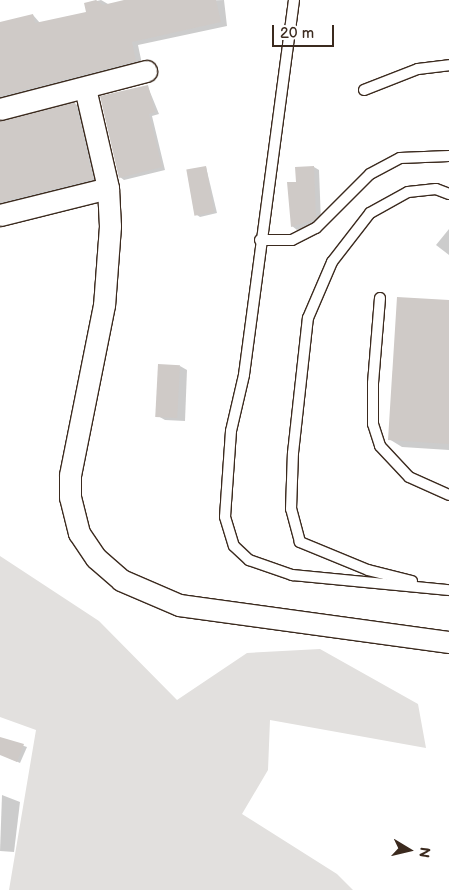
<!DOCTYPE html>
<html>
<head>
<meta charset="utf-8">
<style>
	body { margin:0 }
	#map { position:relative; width:449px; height:890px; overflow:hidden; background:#fff; font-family:"Balsamiq Sans",sans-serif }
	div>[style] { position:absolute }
	.green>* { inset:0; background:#e2e0de }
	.shadow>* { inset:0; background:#0003 }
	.building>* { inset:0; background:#cfcac7; transform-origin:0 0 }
	.roads { filter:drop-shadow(1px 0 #3b2a1e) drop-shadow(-1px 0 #3b2a1e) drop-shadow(0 1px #3b2a1e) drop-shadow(0 -1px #3b2a1e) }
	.lane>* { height:10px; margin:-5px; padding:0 5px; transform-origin:5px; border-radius:5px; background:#fff }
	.street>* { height:21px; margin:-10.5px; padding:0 10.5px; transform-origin:10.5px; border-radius:10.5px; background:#fff }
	span { translate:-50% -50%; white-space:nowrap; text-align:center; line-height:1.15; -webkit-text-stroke:4px #fff; paint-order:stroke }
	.north { position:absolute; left:384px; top:825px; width:50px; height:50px; -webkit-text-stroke:4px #fff; paint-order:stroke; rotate:99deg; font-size:14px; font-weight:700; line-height:20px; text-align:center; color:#3b2a1e }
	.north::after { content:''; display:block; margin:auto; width:18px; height:22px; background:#3b2a1e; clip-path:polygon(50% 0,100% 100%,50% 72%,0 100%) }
	.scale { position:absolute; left:272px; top:25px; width:62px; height:22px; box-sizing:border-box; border:2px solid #3b2a1e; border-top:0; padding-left:6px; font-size:15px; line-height:18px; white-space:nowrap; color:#3b2a1e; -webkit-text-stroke:4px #fff; paint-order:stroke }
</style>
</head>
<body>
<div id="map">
	<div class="green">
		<div style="clip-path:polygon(0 556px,99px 621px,177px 700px,247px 653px,320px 649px,418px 704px,426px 748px,270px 720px,268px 770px,242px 814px,337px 874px,353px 890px,9px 890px,36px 730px,0 717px)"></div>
	</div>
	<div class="shadow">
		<div style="clip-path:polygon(101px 0,108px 4px,224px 0,227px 26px,138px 45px,142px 64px,0 103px,0 32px,33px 15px,40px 23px,87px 13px,85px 4px)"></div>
		<div style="clip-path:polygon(148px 87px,159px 114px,152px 116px,165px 170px,124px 180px,120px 177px)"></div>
		<div style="clip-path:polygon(75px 104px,82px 107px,99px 182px,0 209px,0 122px)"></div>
		<div style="clip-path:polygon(206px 167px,217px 213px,200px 217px,197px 215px)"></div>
		<div style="clip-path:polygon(314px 167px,319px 170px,321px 222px,297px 230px,292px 226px,297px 183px)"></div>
		<div style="clip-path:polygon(449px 229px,449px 255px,436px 245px)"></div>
		<div style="clip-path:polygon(449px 302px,449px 450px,402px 447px,389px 439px)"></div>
		<div style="clip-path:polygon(180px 366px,187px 370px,185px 421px,165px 420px,158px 416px)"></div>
		<div style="clip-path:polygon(3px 739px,27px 747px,20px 763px,0 754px)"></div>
		<div style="clip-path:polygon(2px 795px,20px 802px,14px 852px,0 851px)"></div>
	</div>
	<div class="building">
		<div style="clip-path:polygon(96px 0,103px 5px,124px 0,216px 0,221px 22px,132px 42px,136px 61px,0 96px,0 22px,33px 14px,35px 23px,86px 12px,84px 3px)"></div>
		<div style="clip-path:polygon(148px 85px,155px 112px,149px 114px,162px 167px,119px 178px,100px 96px)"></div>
		<div style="clip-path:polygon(75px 102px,93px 179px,0 202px,0 121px)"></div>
		<div style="left:206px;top:166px;width:47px;height:20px;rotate:80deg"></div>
		<div style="clip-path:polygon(314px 166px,316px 219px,291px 227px,287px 182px,296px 182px,295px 167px)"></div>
		<div style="clip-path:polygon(397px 297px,449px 300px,449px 444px,388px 440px)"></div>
		<div style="left:158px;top:364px;width:22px;height:53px;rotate:3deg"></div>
		<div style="clip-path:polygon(0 737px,24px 744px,17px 762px,0 755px)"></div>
	</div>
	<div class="roads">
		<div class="lane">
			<div style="left:294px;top:0;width:378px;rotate:97.6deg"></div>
			<div style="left:244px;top:375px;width:57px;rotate:103.1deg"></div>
			<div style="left:231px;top:431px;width:86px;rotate:94deg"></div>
			<div style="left:225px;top:517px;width:30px;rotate:73deg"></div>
			<div style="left:234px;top:546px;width:21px;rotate:43deg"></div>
			<div style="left:249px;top:560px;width:46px;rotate:19.2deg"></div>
			<div style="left:292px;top:575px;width:158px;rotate:5.5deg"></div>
			<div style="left:364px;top:90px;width:58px;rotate:-21.3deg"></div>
			<div style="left:418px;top:69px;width:31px;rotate:-7deg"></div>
			<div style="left:260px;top:240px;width:32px"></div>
			<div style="left:292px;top:240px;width:27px;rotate:-27deg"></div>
			<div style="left:316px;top:228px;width:76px;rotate:-45deg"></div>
			<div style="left:370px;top:174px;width:34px;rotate:-28deg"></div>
			<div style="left:400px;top:158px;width:49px;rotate:-2.3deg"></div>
			<div style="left:380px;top:298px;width:85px;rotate:94.7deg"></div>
			<div style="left:373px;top:383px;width:41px;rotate:90deg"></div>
			<div style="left:373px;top:424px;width:23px;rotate:72deg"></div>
			<div style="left:380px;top:446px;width:42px;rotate:46.9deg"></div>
			<div style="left:409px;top:477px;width:44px;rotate:24.2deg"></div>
			<div style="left:412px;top:581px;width:45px;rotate:-166deg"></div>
			<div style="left:368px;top:570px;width:74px;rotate:-157.6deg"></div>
			<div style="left:300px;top:542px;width:34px;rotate:-105deg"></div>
			<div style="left:291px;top:509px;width:56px;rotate:-88deg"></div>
			<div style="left:293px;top:453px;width:136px;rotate:-83.7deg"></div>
			<div style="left:308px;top:318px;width:61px;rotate:-66.8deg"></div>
			<div style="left:332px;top:262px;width:62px;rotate:-52.2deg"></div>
			<div style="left:370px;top:213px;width:43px;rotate:-28.9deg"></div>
			<div style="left:408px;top:192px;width:28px;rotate:-6deg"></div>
			<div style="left:436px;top:189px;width:14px;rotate:21deg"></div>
		</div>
		<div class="street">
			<div style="left:85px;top:88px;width:103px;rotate:77deg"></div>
			<div style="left:108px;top:188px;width:38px;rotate:87deg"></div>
			<div style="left:110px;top:226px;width:79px;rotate:94.3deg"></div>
			<div style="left:104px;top:305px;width:173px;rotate:101.3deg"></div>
			<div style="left:70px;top:475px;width:22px;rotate:90deg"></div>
			<div style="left:70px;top:497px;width:37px;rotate:76deg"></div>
			<div style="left:79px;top:533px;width:30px;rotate:56deg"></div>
			<div style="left:96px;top:558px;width:33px;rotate:41deg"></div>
			<div style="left:121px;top:580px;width:63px;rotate:23.3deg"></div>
			<div style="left:179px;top:605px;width:273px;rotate:7.8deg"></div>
			<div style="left:0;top:109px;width:151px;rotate:-14.6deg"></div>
			<div style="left:0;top:215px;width:111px;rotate:-14deg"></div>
		</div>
	</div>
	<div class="north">N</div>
	<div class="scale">20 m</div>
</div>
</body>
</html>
